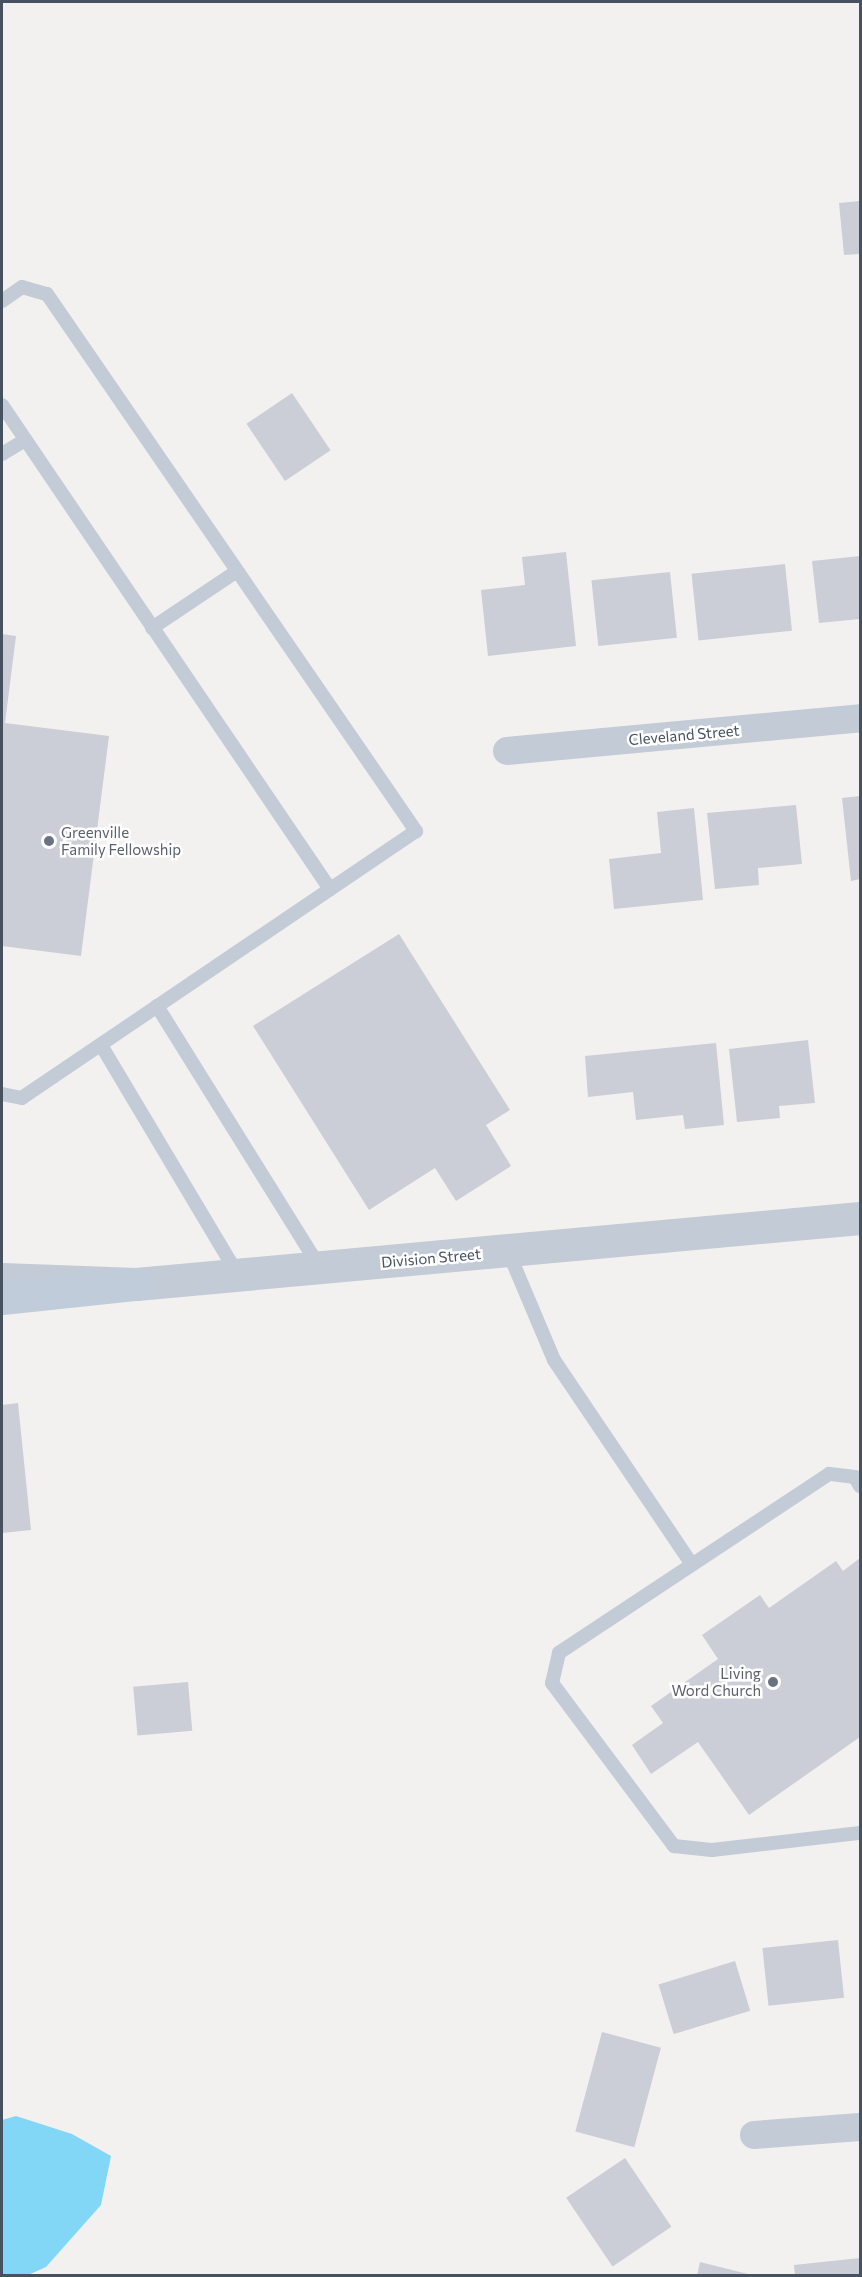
<!DOCTYPE html>
<html>
<head>
<meta charset="utf-8">
<style>
	body { margin:0 }
	#map { position:relative; width:862px; height:2277px; overflow:hidden; background:#f3f0f0; font-family:Commissioner,sans-serif }
	div>[style] { position:absolute }
	.water>* { inset:0; background:#83d7f6 }
	.building>* { inset:0; background:#cbced6; transform-origin:0 0 }
	.service>* { height:14px; margin:-7px; padding:0 7px; transform-origin:7px; border-radius:7px; background:#c2cbd6 }
	.minor>* { height:28px; margin:-14px; padding:0 14px; transform-origin:14px; border-radius:14px; background:#c2cbd6 }
	.tertiary>* { height:33px; margin:-16.5px; padding:0 16.5px; transform-origin:16.5px; border-radius:16.5px; background:#c2cbd6 }
	.secondary>* { height:33px; margin:-16.5px; padding:0 16.5px; transform-origin:16.5px; border-radius:16.5px; background:#c1ccdb }
	.dots>* { width:16px; height:16px; translate:-50% -50%; box-sizing:border-box; border:3px solid #fff; border-radius:50% }
	span { translate:-50% -50%; white-space:nowrap; text-align:center; line-height:1.15; -webkit-text-stroke:5px #fff; paint-order:stroke }
	.street-label { font-size:15px; color:#465260 }
	.worship-label { font-size:15px; color:#5b616d }
	.left { translate:0 -50%; text-align:left }
	.right { translate:-100% -50%; text-align:right }
	.frame { position:absolute; inset:0; border:3px solid #465260; pointer-events:none }
</style>
</head>
<body>
<div id="map">
	<div class="water">
		<div style="clip-path:polygon(16px 2116px,72px 2134px,111px 2156px,101px 2205px,46px 2267px,28px 2275px,2px 2275px,2px 2120px)"></div>
	</div>
	<div class="building">
		<div style="clip-path:polygon(860px 201px,860px 254px,844px 255px,839px 203px)"></div>
		<div style="left:292px;top:393px;width:69px;height:55px;rotate:56deg"></div>
		<div style="clip-path:polygon(566px 552px,576px 646px,488px 656px,481px 590px,525px 585px,522px 557px)"></div>
		<div style="clip-path:polygon(860px 556px,860px 619px,819px 623px,812px 561px)"></div>
		<div style="left:785px;top:564px;width:67px;height:94px;rotate:84deg"></div>
		<div style="left:670px;top:572px;width:66px;height:79px;rotate:84deg"></div>
		<div style="clip-path:polygon(2px 634px,16px 636px,5px 723px,109px 736px,81px 956px,2px 946px)"></div>
		<div style="clip-path:polygon(860px 796px,860px 879px,851px 881px,842px 798px)"></div>
		<div style="clip-path:polygon(796px 805px,802px 864px,758px 868px,759px 885px,715px 889px,707px 813px)"></div>
		<div style="clip-path:polygon(694px 808px,703px 900px,614px 909px,609px 859px,661px 853px,657px 812px)"></div>
		<div style="clip-path:polygon(399px 934px,510px 1110px,486px 1125px,511px 1166px,456px 1201px,435px 1168px,369px 1210px,253px 1026px)"></div>
		<div style="clip-path:polygon(808px 1040px,815px 1103px,779px 1106px,780px 1118px,737px 1122px,729px 1049px)"></div>
		<div style="clip-path:polygon(716px 1043px,724px 1125px,685px 1129px,683px 1115px,636px 1120px,633px 1092px,588px 1097px,585px 1056px)"></div>
		<div style="clip-path:polygon(18px 1403px,31px 1530px,2px 1533px,2px 1405px)"></div>
		<div style="clip-path:polygon(860px 1558px,860px 1737px,749px 1815px,698px 1742px,651px 1774px,632px 1745px,663px 1723px,651px 1706px,718px 1659px,702px 1635px,760px 1595px,769px 1608px,836px 1561px,843px 1571px)"></div>
		<div style="left:188px;top:1682px;width:49px;height:55px;rotate:85deg"></div>
		<div style="left:838px;top:1940px;width:58px;height:76px;rotate:84deg"></div>
		<div style="left:735px;top:1961px;width:52px;height:80px;rotate:73deg"></div>
		<div style="left:602px;top:2032px;width:61px;height:103px;rotate:15deg"></div>
		<div style="left:625px;top:2158px;width:83px;height:71px;rotate:56deg"></div>
		<div style="clip-path:polygon(860px 2258px,860px 2276px,795px 2276px,794px 2265px)"></div>
		<div style="clip-path:polygon(700px 2262px,752px 2275px,751px 2276px,697px 2276px)"></div>
	</div>
	<div class="service">
		<div style="left:2px;top:301px;width:24px;rotate:-35deg"></div>
		<div style="left:22px;top:287px;width:26px;rotate:16deg"></div>
		<div style="left:47px;top:294px;width:652px;rotate:55.51deg"></div>
		<div style="left:416px;top:831px;width:476px;rotate:145.9deg"></div>
		<div style="left:22px;top:1098px;width:20px;rotate:-169deg"></div>
		<div style="left:2px;top:405px;width:585px;rotate:55.88deg"></div>
		<div style="left:2px;top:454px;width:27px;rotate:-31deg"></div>
		<div style="left:152px;top:628px;width:102px;rotate:-33.8deg"></div>
		<div style="left:157px;top:1006px;width:306px;rotate:58.1deg"></div>
		<div style="left:101px;top:1045px;width:265px;rotate:59.2deg"></div>
		<div style="left:508px;top:1251px;width:118px;rotate:67.1deg"></div>
		<div style="left:554px;top:1360px;width:245px;rotate:56deg"></div>
		<div style="left:860px;top:1486px;width:10px;rotate:-119deg"></div>
		<div style="left:855px;top:1477px;width:26px;rotate:-173deg"></div>
		<div style="left:829px;top:1474px;width:324px;rotate:146.5deg"></div>
		<div style="left:559px;top:1653px;width:31px;rotate:103deg"></div>
		<div style="left:552px;top:1683px;width:204px;rotate:53.2deg"></div>
		<div style="left:674px;top:1846px;width:38px;rotate:6deg"></div>
		<div style="left:712px;top:1850px;width:149px;rotate:-6.6deg"></div>
	</div>
	<div class="minor">
		<div style="left:507px;top:751px;width:355px;rotate:-5.3deg"></div>
		<div style="left:754px;top:2135px;width:106px;rotate:-4.3deg"></div>
	</div>
	<div class="tertiary">
		<div style="left:2px;top:1279px;width:134px;rotate:2.1deg"></div>
		<div style="left:136px;top:1284px;width:727px;rotate:-5.21deg"></div>
	</div>
	<div class="secondary">
		<div style="left:2px;top:1298px;width:135px;rotate:-6deg"></div>
	</div>
	<div class="dots">
		<div style="left:49px;top:841px;background:#6b7280"></div>
		<div style="left:773px;top:1682px;background:#6b7280"></div>
	</div>
	<div class="street-label">
		<span style="left:684px;top:735px;rotate:-5deg">Cleveland Street</span>
		<span style="left:431px;top:1258px;rotate:-5deg">Division Street</span>
	</div>
	<div class="worship-label">
		<span class="left" style="left:61px;top:841px">Greenville<br>Family Fellowship</span>
		<span class="right" style="left:761px;top:1682px">Living<br>Word Church</span>
	</div>
	<div class="frame"></div>
</div>
</body>
</html>
